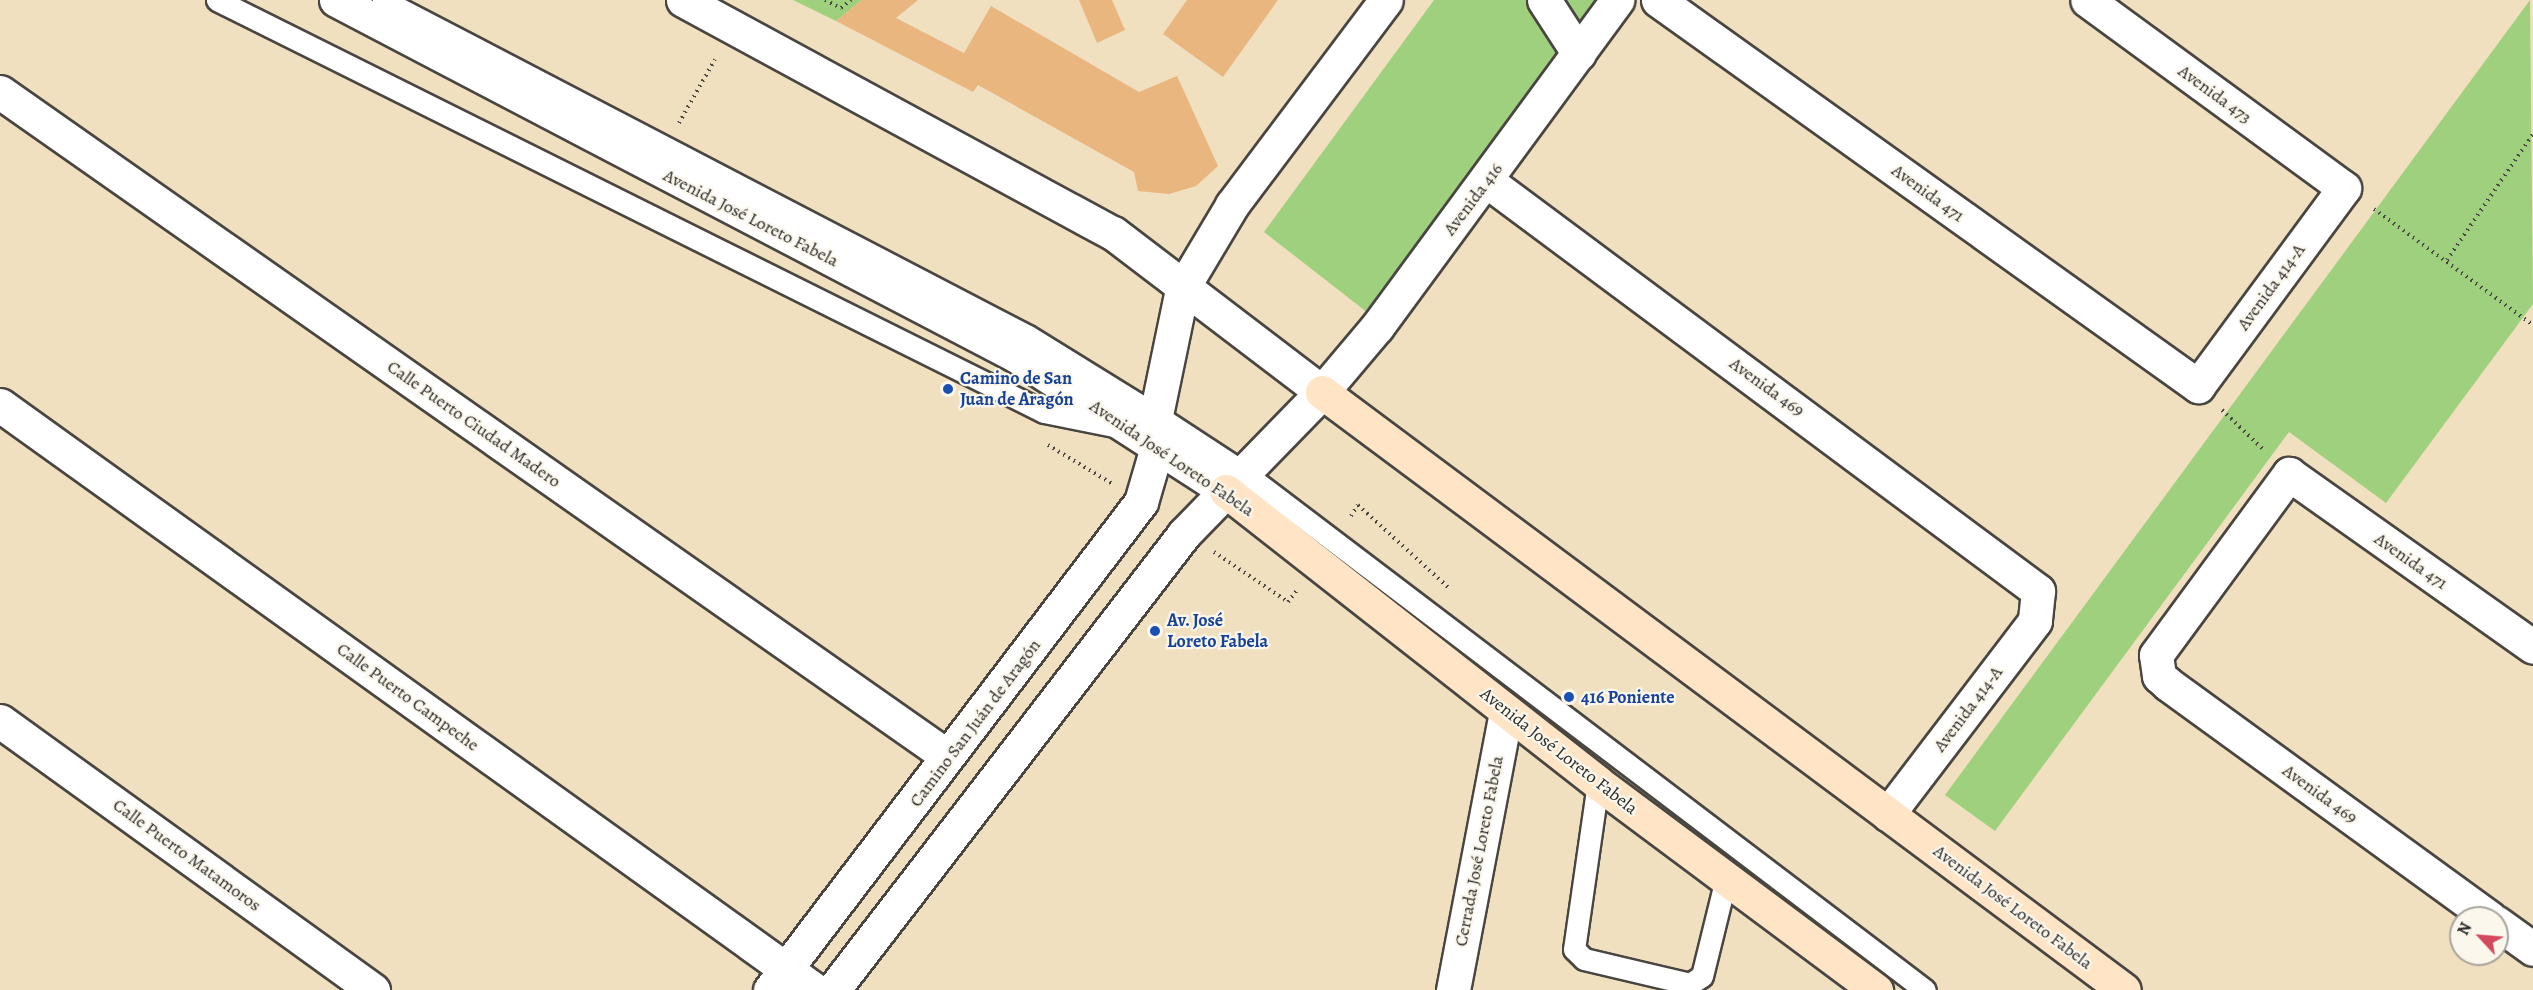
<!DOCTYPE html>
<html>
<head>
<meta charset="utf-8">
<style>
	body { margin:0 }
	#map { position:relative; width:2533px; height:990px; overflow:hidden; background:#f1e0c0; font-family:Alegreya,serif }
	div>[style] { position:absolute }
	.green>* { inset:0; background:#9fd07e }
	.building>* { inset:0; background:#e9b680 }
	.path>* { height:4px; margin-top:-2px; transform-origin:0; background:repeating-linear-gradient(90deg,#494641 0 1.5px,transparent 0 6px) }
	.roads { filter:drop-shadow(2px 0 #494641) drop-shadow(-2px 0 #494641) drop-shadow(0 2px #494641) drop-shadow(0 -2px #494641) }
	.service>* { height:21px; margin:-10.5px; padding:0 10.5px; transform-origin:10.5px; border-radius:10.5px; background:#fff }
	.minor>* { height:33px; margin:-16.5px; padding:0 16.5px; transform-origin:16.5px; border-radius:16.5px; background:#fff }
	.tertiary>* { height:33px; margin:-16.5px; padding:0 16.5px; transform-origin:16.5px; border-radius:16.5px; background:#fff }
	.secondary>* { height:33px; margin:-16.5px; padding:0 16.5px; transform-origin:16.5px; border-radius:16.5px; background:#ffe4c6 }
	.dots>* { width:16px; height:16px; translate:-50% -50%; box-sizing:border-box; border:3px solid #fbf7ec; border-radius:50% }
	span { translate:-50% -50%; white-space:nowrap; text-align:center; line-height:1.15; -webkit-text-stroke:4.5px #fbf7ec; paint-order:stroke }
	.street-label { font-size:18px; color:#2b2b2b }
	.transit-label { font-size:18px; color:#164399; font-weight:700 }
	.left { translate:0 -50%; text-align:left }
	.north { position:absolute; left:2449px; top:906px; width:60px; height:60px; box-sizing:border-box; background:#fbf7ec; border:2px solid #a8a59f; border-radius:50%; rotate:296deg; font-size:16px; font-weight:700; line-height:24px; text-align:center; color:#2b2b2b }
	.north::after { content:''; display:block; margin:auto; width:21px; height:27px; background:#d1495b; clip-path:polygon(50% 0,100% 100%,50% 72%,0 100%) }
</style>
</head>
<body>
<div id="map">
	<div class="green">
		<div style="clip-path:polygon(793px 0,862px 0,836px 21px)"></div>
		<div style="clip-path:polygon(1434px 0,1599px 0,1368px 313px,1264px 232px)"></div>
		<div style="clip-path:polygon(2530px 0,2533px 304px,2386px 503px,2289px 432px,1995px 831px,1945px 795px)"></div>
	</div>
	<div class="building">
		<div style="clip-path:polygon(862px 0,918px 0,896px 18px,964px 53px,991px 6px,1139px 92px,1177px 76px,1218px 166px,1196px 186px,1169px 194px,1138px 191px,1134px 172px,978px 85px,973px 92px,836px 21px)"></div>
		<div style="clip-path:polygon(1079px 0,1112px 0,1125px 30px,1097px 43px)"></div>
		<div style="clip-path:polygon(1187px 0,1278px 0,1223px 77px,1163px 34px)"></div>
	</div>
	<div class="path">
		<div style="left:825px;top:0;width:18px;rotate:27deg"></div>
		<div style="left:841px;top:8px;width:13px;rotate:-39deg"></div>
		<div style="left:679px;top:123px;width:73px;rotate:-60.6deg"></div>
		<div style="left:2374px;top:209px;width:197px;rotate:36.1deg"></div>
		<div style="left:2447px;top:260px;width:153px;rotate:-55.7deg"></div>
		<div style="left:2222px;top:410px;width:59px;rotate:43.6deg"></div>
		<div style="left:1048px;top:445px;width:74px;rotate:31.1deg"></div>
		<div style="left:1351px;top:516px;width:13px;rotate:-58deg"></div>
		<div style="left:1358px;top:505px;width:123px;rotate:42.4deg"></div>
		<div style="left:1214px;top:552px;width:89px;rotate:34deg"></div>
		<div style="left:1288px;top:602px;width:15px;rotate:-53deg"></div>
	</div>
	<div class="roads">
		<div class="service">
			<div style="left:217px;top:0;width:924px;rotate:26.48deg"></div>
			<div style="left:1044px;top:412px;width:71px;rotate:11.3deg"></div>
			<div style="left:383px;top:0;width:727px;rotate:27.52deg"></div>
			<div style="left:1028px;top:336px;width:150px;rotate:31.7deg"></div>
			<div style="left:1156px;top:415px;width:104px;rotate:33.2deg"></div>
			<div style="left:1243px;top:472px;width:856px;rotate:37.22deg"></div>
			<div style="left:1598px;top:783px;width:168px;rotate:98.2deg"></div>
			<div style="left:1574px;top:949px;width:14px;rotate:45deg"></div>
			<div style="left:1584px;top:959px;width:109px;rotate:13.3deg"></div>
			<div style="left:1690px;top:984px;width:14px;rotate:-34deg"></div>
			<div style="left:1702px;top:976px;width:101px;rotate:-76.2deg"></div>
		</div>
		<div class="minor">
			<div style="left:1658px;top:0;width:664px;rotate:35.56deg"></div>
			<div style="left:2198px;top:386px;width:246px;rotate:-53.6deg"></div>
			<div style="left:2344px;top:188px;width:318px;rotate:-143.8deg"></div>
			<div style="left:0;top:92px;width:1157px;rotate:35.04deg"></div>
			<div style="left:1487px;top:181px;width:687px;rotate:36.65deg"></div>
			<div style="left:2038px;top:591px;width:30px;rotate:96deg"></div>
			<div style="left:2035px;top:621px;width:243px;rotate:127.3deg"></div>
			<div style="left:0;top:405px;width:1003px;rotate:35.67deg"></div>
			<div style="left:0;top:721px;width:460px;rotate:35.8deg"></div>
			<div style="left:2490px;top:918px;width:398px;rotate:-144deg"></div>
			<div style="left:2168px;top:684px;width:12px;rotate:-138deg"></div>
			<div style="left:2159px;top:676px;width:21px;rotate:-98deg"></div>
			<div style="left:2156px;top:655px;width:225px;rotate:-53.7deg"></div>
			<div style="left:2289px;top:474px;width:299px;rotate:35.3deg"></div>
			<div style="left:2497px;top:923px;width:44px;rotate:35.8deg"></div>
			<div style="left:1453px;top:990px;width:284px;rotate:-79.2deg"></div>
		</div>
		<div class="tertiary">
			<div style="left:336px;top:0;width:766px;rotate:27.6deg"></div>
			<div style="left:1015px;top:355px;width:251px;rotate:32.8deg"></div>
			<div style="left:683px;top:0;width:489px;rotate:28.5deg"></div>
			<div style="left:1113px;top:233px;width:263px;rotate:37.3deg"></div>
			<div style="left:1544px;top:0;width:64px;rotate:57.1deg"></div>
			<div style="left:770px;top:990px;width:613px;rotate:-52.76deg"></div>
			<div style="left:1141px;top:502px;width:60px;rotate:-73.7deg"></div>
			<div style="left:1158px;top:444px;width:29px;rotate:-94deg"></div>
			<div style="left:1156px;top:415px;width:129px;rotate:-78.3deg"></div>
			<div style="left:1182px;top:289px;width:98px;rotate:-59.2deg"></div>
			<div style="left:1232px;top:205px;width:256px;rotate:-53.1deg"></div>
			<div style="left:833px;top:990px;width:575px;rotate:-52.41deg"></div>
			<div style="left:1184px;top:534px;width:198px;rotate:-45.8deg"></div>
			<div style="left:1322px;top:392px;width:85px;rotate:-49.8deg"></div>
			<div style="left:1377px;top:327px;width:406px;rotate:-53.7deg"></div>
		</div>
		<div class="secondary">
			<div style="left:1322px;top:392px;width:1000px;rotate:36.71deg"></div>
			<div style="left:1226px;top:491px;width:473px;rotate:38.1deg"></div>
			<div style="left:1598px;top:783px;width:347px;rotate:36.7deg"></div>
		</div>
	</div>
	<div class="dots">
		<div style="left:948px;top:389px;background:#1a4fb4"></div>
		<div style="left:1155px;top:631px;background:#1a4fb4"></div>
		<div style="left:1569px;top:697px;background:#1a4fb4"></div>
	</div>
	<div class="street-label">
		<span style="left:2215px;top:94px;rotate:36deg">Avenida 473</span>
		<span style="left:1928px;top:193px;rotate:36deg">Avenida 471</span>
		<span style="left:1473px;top:199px;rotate:-53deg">Avenida 416</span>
		<span style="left:751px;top:218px;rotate:27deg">Avenida José Loreto Fabela</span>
		<span style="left:2271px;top:287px;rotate:-54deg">Avenida 414-A</span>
		<span style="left:1767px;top:387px;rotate:36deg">Avenida 469</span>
		<span style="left:474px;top:424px;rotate:35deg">Calle Puerto Ciudad Madero</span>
		<span style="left:1172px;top:458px;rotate:34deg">Avenida José Loreto Fabela</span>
		<span style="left:2411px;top:561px;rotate:35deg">Avenida 471</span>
		<span style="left:408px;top:697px;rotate:36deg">Calle Puerto Campeche</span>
		<span style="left:1968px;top:709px;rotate:-53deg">Avenida 414-A</span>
		<span style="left:975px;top:723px;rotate:-53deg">Camino San Juán de Aragón</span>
		<span style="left:1559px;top:751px;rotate:38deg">Avenida José Loreto Fabela</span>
		<span style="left:2320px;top:794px;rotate:36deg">Avenida 469</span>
		<span style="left:1479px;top:851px;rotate:-79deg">Cerrada José Loreto Fabela</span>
		<span style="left:187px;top:855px;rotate:36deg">Calle Puerto Matamoros</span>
		<span style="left:2013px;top:907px;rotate:37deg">Avenida José Loreto Fabela</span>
	</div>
	<div class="transit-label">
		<span class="left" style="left:960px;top:389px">Camino de San<br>Juan de Aragón</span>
		<span class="left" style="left:1167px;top:631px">Av. José<br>Loreto Fabela</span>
		<span class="left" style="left:1581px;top:697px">416 Poniente</span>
	</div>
	<div class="north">N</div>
</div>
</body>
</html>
